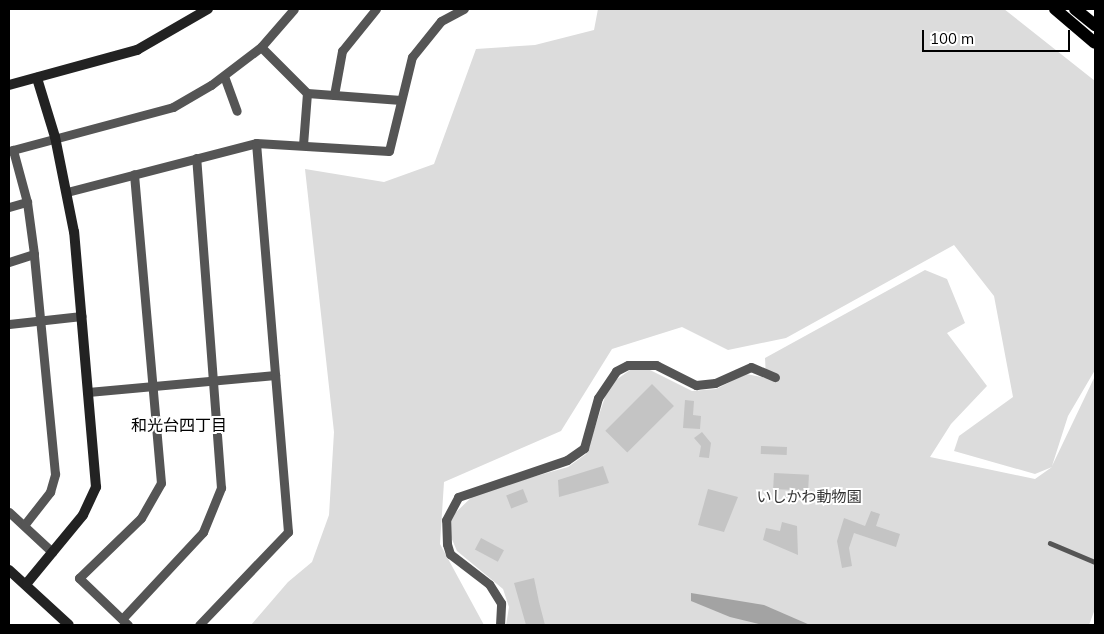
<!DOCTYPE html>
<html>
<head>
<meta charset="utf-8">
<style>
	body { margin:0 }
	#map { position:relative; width:1104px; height:634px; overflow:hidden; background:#fff; font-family:Mulish,"Noto Sans JP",sans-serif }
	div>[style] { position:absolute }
	.green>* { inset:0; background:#dcdcdc }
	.water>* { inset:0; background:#a3a3a3 }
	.building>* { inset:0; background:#c4c4c4; transform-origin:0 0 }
	.lane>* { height:4.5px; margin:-2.25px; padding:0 2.25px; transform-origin:2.25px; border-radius:2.25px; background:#555 }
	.street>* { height:9px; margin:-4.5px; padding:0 4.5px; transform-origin:4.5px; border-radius:4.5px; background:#555 }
	.secondary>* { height:10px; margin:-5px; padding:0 5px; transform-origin:5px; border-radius:5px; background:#222 }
	.primary>* { height:12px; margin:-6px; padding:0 6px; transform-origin:6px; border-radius:6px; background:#000 }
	span { translate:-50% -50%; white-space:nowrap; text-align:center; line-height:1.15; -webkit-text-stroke:4px #fff; paint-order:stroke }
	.park-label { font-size:15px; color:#333 }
	.neighbourhood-label { font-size:16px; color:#000 }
	.frame { position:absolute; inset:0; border:10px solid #000; pointer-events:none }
	.scale { position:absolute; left:922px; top:30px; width:148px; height:22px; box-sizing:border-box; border:2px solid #000; border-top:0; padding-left:6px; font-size:15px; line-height:18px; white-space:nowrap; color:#000; -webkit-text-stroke:4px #fff; paint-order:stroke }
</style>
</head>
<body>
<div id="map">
	<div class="green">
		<div style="clip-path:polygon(598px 9px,1004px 9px,1095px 81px,1095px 370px,1068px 416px,1052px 466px,1095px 376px,1095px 609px,1089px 625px,506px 625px,509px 607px,503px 589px,457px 551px,451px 537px,451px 517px,476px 493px,568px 467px,586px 454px,609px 385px,630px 370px,648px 369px,692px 391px,716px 389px,746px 374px,766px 378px,765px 358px,925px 270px,947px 279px,965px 323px,947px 333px,987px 386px,951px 424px,930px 457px,1035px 479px,1052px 467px,1035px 474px,954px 451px,959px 436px,1013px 397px,994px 296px,954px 245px,786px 338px,728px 350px,682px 327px,612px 349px,561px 431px,444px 482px,440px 544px,484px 625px,251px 625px,288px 582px,312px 562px,329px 515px,334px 432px,305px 169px,384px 182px,434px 164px,476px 49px,535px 45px,594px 30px)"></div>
	</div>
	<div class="water">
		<div style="clip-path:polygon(691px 593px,764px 605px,810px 625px,763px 625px,730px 617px,691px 601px)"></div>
	</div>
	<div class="building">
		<div style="left:652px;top:384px;width:31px;height:66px;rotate:45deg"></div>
		<div style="clip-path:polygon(685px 400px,694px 401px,693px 415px,701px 416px,700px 429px,683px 428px)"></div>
		<div style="clip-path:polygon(702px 432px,711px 443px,709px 458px,699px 457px,701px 446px,694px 438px)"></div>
		<div style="left:761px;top:446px;width:26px;height:8px;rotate:2deg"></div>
		<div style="clip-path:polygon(603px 466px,609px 483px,559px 497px,558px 480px)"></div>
		<div style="left:774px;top:473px;width:35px;height:16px;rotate:3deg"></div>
		<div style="left:523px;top:489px;width:14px;height:18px;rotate:69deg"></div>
		<div style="clip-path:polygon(708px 489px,738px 497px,724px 532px,698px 525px)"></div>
		<div style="clip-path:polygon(871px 511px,880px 514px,876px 526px,900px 534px,896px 547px,854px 533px,849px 548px,852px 566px,842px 568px,837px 541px,844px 518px,865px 526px)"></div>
		<div style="clip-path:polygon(782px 522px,797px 526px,798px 555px,763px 540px,766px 528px,780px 531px)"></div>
		<div style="left:481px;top:538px;width:26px;height:13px;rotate:28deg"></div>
		<div style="clip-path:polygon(534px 578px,539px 602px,545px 625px,526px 625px,514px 583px)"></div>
	</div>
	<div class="lane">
		<div style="left:1050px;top:543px;width:49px;rotate:22.9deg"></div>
	</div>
	<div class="street">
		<div style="left:261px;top:47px;width:65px;rotate:45deg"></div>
		<div style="left:307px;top:93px;width:94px;rotate:4.3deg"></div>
		<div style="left:224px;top:76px;width:37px;rotate:70deg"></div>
		<div style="left:334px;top:95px;width:45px;rotate:-79.7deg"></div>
		<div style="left:342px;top:51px;width:54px;rotate:-51deg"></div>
		<div style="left:303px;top:145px;width:52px;rotate:-85.6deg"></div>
		<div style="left:9px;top:151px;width:170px;rotate:-15deg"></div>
		<div style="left:173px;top:107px;width:44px;rotate:-30.1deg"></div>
		<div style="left:211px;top:85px;width:63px;rotate:-37.2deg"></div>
		<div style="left:261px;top:47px;width:50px;rotate:-49deg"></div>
		<div style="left:67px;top:192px;width:195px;rotate:-14.5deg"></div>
		<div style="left:256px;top:143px;width:133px;rotate:3.4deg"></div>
		<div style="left:389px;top:151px;width:97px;rotate:-76.3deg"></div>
		<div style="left:412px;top:57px;width:46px;rotate:-51.1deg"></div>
		<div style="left:441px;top:21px;width:26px;rotate:-28deg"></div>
		<div style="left:9px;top:207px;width:19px;rotate:-16deg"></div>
		<div style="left:9px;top:262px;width:26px;rotate:-18deg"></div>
		<div style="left:34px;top:254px;width:52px;rotate:-97.7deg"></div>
		<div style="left:27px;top:202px;width:54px;rotate:-105.1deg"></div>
		<div style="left:9px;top:324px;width:73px;rotate:-6.3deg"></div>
		<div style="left:88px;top:392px;width:188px;rotate:-5.2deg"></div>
		<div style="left:9px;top:512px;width:59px;rotate:42.9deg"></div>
		<div style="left:25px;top:524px;width:41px;rotate:-52deg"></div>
		<div style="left:50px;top:492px;width:19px;rotate:-74deg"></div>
		<div style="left:55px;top:474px;width:221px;rotate:-95.5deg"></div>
		<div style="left:122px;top:619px;width:119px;rotate:-47deg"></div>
		<div style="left:203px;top:532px;width:48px;rotate:-67.8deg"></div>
		<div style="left:221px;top:488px;width:331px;rotate:-94.3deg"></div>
		<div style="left:128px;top:625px;width:68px;rotate:-136.2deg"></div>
		<div style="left:79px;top:578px;width:86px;rotate:-44.1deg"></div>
		<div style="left:141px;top:518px;width:40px;rotate:-60.3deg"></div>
		<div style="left:161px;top:483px;width:310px;rotate:-95deg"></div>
		<div style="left:199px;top:625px;width:129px;rotate:-46.3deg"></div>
		<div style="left:288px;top:532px;width:390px;rotate:-94.7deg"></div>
		<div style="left:500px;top:625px;width:22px;rotate:-87deg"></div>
		<div style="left:501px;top:603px;width:22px;rotate:-122deg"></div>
		<div style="left:489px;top:584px;width:49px;rotate:-142.4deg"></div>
		<div style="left:450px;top:554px;width:10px;rotate:-107deg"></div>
		<div style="left:447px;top:544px;width:24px;rotate:-92deg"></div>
		<div style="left:446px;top:520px;width:26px;rotate:-62deg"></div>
		<div style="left:458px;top:497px;width:115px;rotate:-18.7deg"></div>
		<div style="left:567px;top:460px;width:21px;rotate:-35deg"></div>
		<div style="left:584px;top:448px;width:52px;rotate:-74.4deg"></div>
		<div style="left:598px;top:398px;width:32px;rotate:-56deg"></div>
		<div style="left:616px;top:371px;width:13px;rotate:-27deg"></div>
		<div style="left:628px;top:365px;width:28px"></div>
		<div style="left:656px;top:365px;width:45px;rotate:26.6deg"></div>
		<div style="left:696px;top:385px;width:19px;rotate:-6deg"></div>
		<div style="left:715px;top:383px;width:39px;rotate:-24deg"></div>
		<div style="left:751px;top:367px;width:26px;rotate:23deg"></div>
	</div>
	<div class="secondary">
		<div style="left:9px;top:85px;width:133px;rotate:-15.3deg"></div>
		<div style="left:137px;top:50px;width:82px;rotate:-30deg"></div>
		<div style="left:9px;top:570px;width:81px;rotate:42.5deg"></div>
		<div style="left:27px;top:583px;width:88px;rotate:-50.5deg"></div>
		<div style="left:83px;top:515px;width:31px;rotate:-65deg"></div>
		<div style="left:96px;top:487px;width:256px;rotate:-94.9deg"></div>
		<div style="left:74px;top:232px;width:97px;rotate:-101.3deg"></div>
		<div style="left:55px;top:137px;width:62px;rotate:-107deg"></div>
	</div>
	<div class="primary">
		<div style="left:1055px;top:9px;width:52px;rotate:40.4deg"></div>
		<div style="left:1075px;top:9px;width:26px;rotate:39deg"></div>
	</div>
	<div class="park-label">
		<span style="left:809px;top:497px">いしかわ動物園</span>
	</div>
	<div class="neighbourhood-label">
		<span style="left:179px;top:425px">和光台四丁目</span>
	</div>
	<div class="frame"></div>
	<div class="scale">100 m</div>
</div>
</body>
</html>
